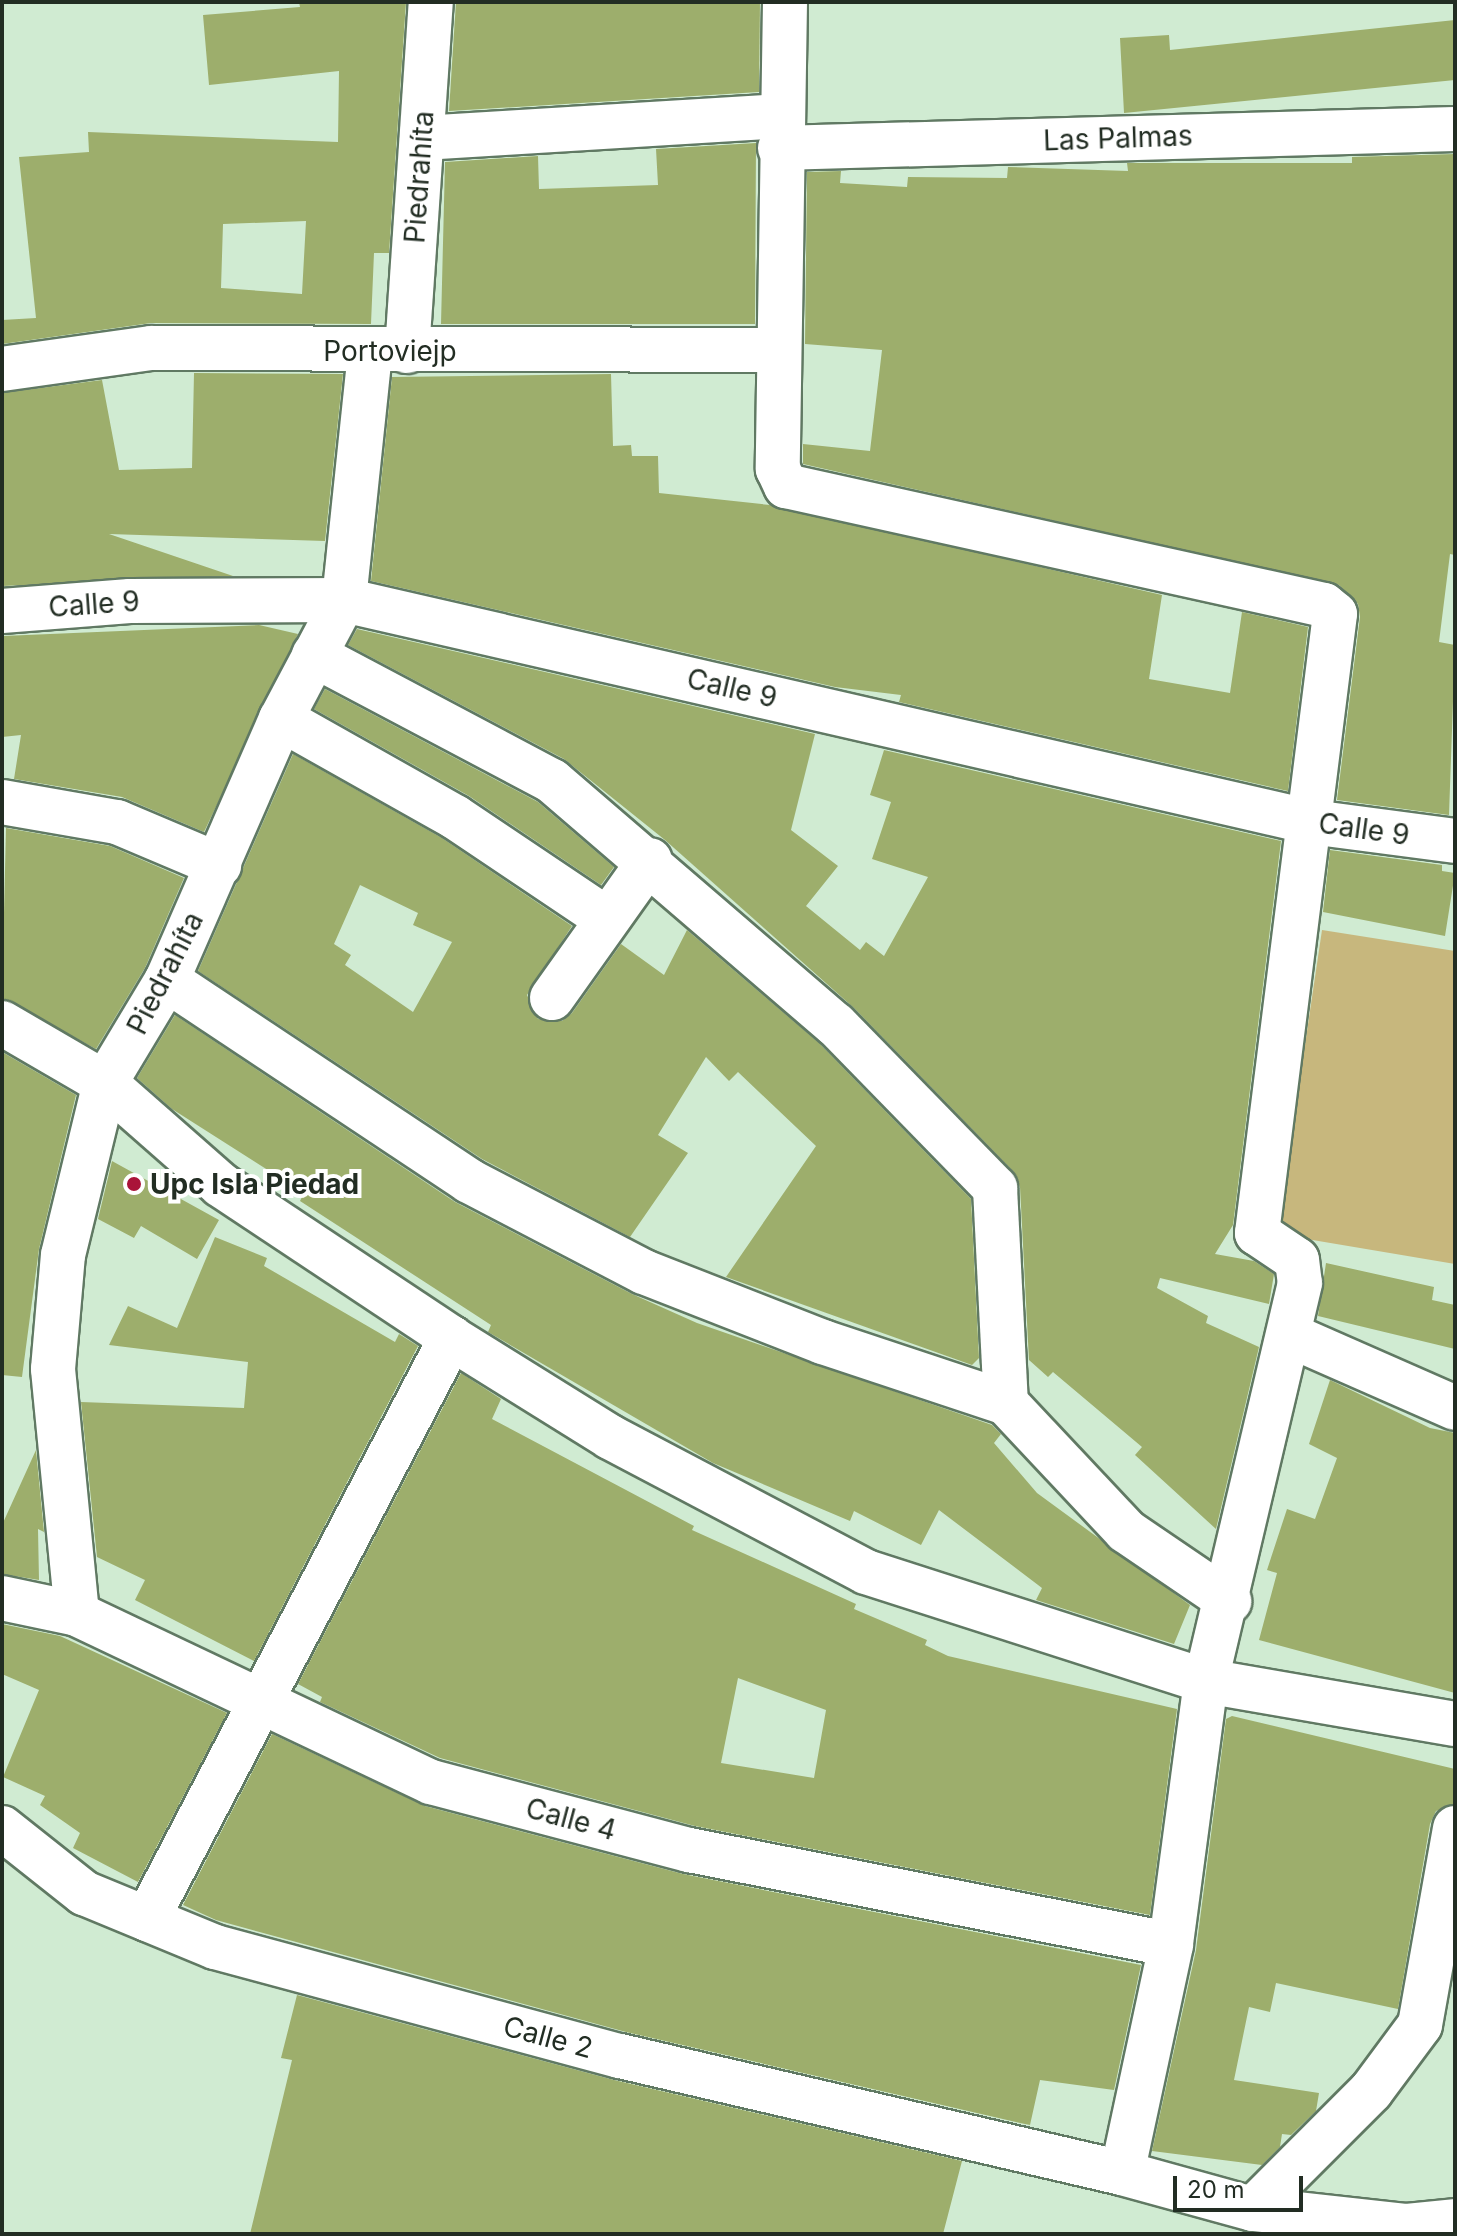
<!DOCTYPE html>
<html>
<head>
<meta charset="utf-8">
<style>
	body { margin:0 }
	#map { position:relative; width:1457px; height:2236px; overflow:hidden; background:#d0ebd2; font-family:Inter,sans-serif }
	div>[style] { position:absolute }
	.green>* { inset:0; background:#c7b77d }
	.building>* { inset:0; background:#9dae6c }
	.roads { filter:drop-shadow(2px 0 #607963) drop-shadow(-2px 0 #607963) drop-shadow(0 2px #607963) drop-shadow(0 -2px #607963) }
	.minor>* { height:44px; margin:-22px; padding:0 22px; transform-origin:22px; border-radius:22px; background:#fff }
	.dots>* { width:22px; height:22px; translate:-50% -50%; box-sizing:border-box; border:4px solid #fff; border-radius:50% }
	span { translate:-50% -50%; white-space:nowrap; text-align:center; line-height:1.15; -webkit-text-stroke:8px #fff; paint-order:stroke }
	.street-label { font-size:28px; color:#222d23 }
	.poi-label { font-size:28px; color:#222d23; font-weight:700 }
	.left { translate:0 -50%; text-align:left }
	.frame { position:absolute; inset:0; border:4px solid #222d23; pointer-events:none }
	.scale { position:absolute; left:1173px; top:2176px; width:130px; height:36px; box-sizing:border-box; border:4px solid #222d23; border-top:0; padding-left:10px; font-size:24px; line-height:28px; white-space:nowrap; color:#222d23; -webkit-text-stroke:6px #fff; paint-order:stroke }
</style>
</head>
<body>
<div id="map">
	<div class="green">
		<div style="clip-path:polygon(1322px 930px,1455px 951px,1455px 1264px,1277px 1234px)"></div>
	</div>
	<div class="building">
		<div style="clip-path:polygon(evenodd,299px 2px,406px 2px,389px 253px,374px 253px,371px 324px,151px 323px,2px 344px,2px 320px,36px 318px,19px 157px,89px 152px,88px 132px,338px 142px,339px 71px,209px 85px,203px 15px,300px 7px,299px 2px,306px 221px,302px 294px,221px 288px,223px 224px,306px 221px)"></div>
		<div style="clip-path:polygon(456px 2px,760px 2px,759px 92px,449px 111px)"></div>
		<div style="clip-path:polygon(1455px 20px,1455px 80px,1124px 113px,1120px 38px,1169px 35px,1170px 50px)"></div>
		<div style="clip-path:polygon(756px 143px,755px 324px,441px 324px,445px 162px,538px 156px,539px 189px,658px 185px,656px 149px)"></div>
		<div style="clip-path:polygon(1455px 154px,1455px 555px,1450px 554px,1439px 642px,1455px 645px,1449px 815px,1337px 800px,1360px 617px,1358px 604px,1339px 585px,803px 464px,803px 444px,870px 451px,882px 350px,805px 344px,807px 172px,841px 171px,840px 183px,907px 187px,908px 177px,1007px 178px,1008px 167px,1128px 171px,1127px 163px,1352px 163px,1352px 157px)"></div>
		<div style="clip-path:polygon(194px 373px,343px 374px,325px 541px,109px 534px,233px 576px,2px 586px,2px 393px,102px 380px,119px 470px,192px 468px)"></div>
		<div style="clip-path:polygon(611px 374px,613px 446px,631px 445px,632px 456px,658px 456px,659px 493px,770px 505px,1162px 595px,1149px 679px,1230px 693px,1242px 612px,1308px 627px,1288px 791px,899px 702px,901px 695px,835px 687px,371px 581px,392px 377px)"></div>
		<div style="clip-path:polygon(259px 625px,298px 634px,204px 832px,122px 797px,14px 779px,21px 735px,2px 737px,3px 636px)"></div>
		<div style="clip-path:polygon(357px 629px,815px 734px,791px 830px,838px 866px,806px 906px,860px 950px,866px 942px,884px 956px,928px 877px,872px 859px,891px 802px,870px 795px,884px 750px,1281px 841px,1233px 1225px,1215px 1254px,1254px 1261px,1274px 1274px,1269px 1304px,1160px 1278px,1157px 1288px,1208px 1316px,1206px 1323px,1259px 1347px,1216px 1529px,1135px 1455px,1142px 1447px,1053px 1372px,1048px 1377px,1029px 1360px,1020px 1187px,1013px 1171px,854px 1008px,665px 840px,564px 759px,348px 645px)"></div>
		<div style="clip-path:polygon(325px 689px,538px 802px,614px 867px,601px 885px,469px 796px,314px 709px)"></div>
		<div style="clip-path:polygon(evenodd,293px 754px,442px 838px,572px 926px,527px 995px,538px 1019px,562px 1021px,572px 1013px,621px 944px,664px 975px,687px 930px,819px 1043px,971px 1199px,979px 1358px,972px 1365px,726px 1277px,816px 1146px,738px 1072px,729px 1081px,706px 1057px,658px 1135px,688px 1153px,630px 1237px,482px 1159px,198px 971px,293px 754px,360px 885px,418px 913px,413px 925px,452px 942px,413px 1012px,345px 965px,351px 955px,334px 944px,360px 885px)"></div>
		<div style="clip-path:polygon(6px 828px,110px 846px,184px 878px,145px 968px,96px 1049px,2px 998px)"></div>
		<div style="clip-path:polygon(1330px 850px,1442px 865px,1442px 871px,1455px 873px,1445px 936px,1323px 912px)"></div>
		<div style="clip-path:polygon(175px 1015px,455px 1202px,632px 1294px,697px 1323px,992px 1425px,1001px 1434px,994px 1443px,1037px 1493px,1190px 1605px,1174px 1644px,1036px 1600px,1042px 1588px,939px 1510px,921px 1545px,854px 1511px,850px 1521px,713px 1463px,488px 1332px,491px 1325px,300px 1201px,304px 1193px,172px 1109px,137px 1078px)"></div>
		<div style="clip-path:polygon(2px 1052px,76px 1095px,39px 1249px,22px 1377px,2px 1375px)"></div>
		<div style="clip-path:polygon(112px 1161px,219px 1220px,197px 1259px,141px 1226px,134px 1238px,98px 1219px)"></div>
		<div style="clip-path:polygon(215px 1237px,267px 1258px,264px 1266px,395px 1342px,399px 1334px,418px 1346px,254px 1661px,135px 1600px,145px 1580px,97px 1557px,81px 1402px,244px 1408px,248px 1362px,109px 1345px,128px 1306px,177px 1328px)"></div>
		<div style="clip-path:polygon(1326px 1263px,1434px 1287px,1432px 1300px,1455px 1305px,1455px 1349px,1318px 1316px)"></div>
		<div style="clip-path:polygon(evenodd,461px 1373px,501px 1399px,492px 1419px,694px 1526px,692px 1530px,856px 1604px,854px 1609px,927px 1640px,925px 1645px,948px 1656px,1177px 1709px,1150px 1915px,695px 1826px,440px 1758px,320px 1702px,322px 1697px,298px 1684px,461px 1373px,738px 1678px,826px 1710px,814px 1778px,721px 1763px,738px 1678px)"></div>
		<div style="clip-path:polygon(1330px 1380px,1430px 1428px,1455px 1433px,1455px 1693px,1259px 1640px,1277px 1573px,1267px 1570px,1287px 1509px,1315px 1519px,1337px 1458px,1309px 1444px)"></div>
		<div style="clip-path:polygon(36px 1450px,44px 1532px,38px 1529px,39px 1580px,2px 1574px,2px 1525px)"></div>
		<div style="clip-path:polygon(2px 1624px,60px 1636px,227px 1713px,138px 1882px,73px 1848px,80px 1833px,40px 1805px,45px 1796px,3px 1777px,39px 1690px,2px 1674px)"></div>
		<div style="clip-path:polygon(1232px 1716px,1455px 1769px,1455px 1804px,1436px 1811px,1430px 1824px,1398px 2009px,1276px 1983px,1270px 2012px,1249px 2007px,1234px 2080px,1319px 2093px,1316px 2111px,1291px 2135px,1282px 2134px,1280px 2147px,1262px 2165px,1152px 2151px,1196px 1950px,1226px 1719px)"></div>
		<div style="clip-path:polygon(272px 1734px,425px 1806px,683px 1874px,1141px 1965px,1114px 2090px,1040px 2080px,1030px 2125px,1020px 2123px,626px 2032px,216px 1920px,183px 1905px)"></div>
		<div style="clip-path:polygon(297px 1995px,614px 2080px,962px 2161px,943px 2234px,250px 2234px,292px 2060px,281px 2058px)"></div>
	</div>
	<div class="roads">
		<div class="minor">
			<div style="left:785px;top:2px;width:467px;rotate:90.9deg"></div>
			<div style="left:778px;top:469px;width:19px;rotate:65deg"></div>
			<div style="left:786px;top:486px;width:551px;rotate:12.47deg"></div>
			<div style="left:1324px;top:605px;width:14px;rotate:39deg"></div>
			<div style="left:1335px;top:614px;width:624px;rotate:97.18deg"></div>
			<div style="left:1257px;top:1233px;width:48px;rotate:34deg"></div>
			<div style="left:1297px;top:1260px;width:23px;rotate:83deg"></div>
			<div style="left:1300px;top:1283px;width:409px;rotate:103.3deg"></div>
			<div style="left:1206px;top:1681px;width:266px;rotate:97.6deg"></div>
			<div style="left:1171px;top:1945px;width:233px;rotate:102.1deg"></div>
			<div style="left:1122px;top:2173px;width:136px;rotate:15.4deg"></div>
			<div style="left:1253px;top:2209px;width:155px;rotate:6.3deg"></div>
			<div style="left:1407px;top:2226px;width:48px;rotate:-5.9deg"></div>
			<div style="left:422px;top:138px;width:361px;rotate:-3.5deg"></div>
			<div style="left:780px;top:148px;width:675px;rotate:-1.61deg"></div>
			<div style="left:407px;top:351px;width:350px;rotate:-86.1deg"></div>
			<div style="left:2px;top:369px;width:150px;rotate:-8deg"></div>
			<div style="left:151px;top:348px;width:628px;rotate:0.18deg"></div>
			<div style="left:2px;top:611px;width:128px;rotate:-4.5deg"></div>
			<div style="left:130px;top:601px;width:214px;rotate:-0.3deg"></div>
			<div style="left:344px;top:600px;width:992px;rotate:12.93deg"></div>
			<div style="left:1311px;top:822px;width:145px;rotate:7.5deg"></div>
			<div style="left:314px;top:655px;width:269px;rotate:27.9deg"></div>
			<div style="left:552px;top:781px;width:374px;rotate:40.7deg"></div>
			<div style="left:836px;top:1025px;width:228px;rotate:45.7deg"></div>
			<div style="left:995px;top:1188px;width:215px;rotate:87.1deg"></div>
			<div style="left:281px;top:719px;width:200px;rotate:29.4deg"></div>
			<div style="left:455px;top:817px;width:183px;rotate:33.9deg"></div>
			<div style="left:2px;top:802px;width:117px;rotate:9.9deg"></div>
			<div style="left:117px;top:822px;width:111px;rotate:22.9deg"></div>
			<div style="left:167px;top:980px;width:363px;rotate:33.6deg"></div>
			<div style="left:469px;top:1181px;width:197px;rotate:27.5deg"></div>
			<div style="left:644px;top:1272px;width:192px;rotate:21.4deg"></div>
			<div style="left:823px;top:1342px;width:193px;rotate:18.4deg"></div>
			<div style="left:1006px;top:1403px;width:175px;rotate:46.8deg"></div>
			<div style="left:1126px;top:1531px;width:125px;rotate:34.2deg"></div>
			<div style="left:552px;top:998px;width:169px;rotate:-54.6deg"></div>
			<div style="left:2px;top:1023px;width:119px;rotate:30.2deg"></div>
			<div style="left:105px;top:1083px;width:154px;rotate:41.3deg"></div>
			<div style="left:221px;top:1185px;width:276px;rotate:33.6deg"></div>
			<div style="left:451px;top:1338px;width:187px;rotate:31.9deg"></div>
			<div style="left:610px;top:1437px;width:289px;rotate:27.8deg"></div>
			<div style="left:866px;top:1572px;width:357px;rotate:17.8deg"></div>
			<div style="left:1206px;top:1681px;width:253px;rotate:9.8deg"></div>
			<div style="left:1289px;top:1335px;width:181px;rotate:23.7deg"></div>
			<div style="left:2px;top:1598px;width:77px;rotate:12deg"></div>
			<div style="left:77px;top:1614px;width:392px;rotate:25.4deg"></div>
			<div style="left:431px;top:1782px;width:267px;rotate:14.8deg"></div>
			<div style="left:689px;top:1850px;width:491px;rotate:11.1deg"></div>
			<div style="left:77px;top:1614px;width:246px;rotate:-95.6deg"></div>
			<div style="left:53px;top:1369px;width:114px;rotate:-85deg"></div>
			<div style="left:63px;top:1255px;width:177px;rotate:-76.3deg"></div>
			<div style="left:105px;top:1083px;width:120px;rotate:-59deg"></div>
			<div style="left:167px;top:980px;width:285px;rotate:-66.4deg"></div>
			<div style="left:281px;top:719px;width:135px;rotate:-62.1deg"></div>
			<div style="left:344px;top:600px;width:249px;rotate:-84deg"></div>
			<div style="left:2px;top:1828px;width:105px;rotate:38.4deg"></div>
			<div style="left:84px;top:1893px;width:142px;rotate:22.4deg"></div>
			<div style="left:215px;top:1947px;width:419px;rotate:15.1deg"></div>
			<div style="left:620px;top:2056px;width:515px;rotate:13.12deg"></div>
			<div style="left:147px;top:1919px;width:656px;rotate:-62.38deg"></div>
			<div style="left:1253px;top:2209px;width:167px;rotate:-45deg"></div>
			<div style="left:1371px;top:2091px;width:82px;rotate:-53.4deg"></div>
			<div style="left:1420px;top:2025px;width:200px;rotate:-79.9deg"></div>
		</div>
	</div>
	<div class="dots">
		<div style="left:134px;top:1184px;background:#aa1439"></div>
	</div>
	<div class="street-label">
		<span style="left:1118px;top:138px;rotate:-2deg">Las Palmas</span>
		<span style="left:419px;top:177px;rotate:-86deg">Piedrahíta</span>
		<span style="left:390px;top:351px">Portoviejp</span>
		<span style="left:94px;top:604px;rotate:-4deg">Calle 9</span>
		<span style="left:732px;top:688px;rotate:13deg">Calle 9</span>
		<span style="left:1364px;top:829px;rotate:8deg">Calle 9</span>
		<span style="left:165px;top:973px;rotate:-63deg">Piedrahíta</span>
		<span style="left:571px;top:1819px;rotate:15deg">Calle 4</span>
		<span style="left:548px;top:2037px;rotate:15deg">Calle 2</span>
	</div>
	<div class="poi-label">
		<span class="left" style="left:150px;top:1184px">Upc Isla Piedad</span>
	</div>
	<div class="frame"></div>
	<div class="scale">20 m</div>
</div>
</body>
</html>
